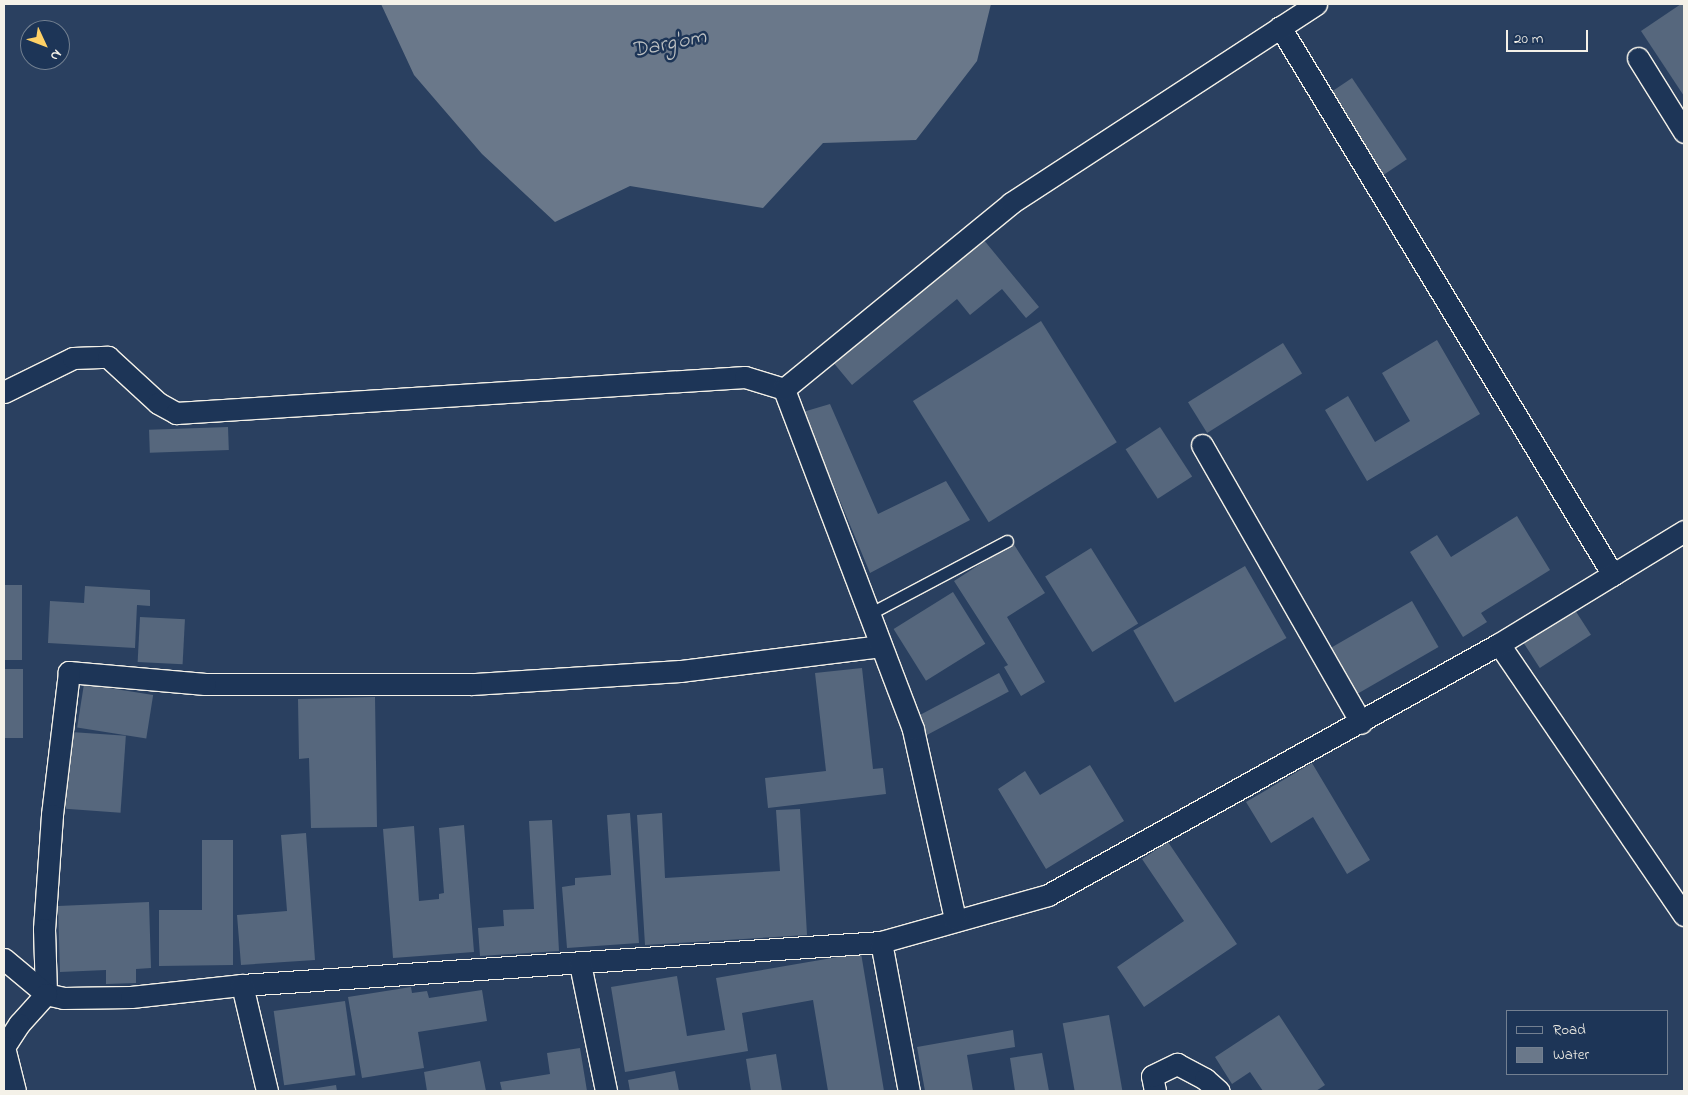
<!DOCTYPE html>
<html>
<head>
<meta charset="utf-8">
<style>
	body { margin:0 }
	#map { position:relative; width:1688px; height:1095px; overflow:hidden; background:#2a4060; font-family:"Indie Flower",sans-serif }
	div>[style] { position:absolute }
	.water>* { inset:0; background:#6a788a }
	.building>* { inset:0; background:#56677d; transform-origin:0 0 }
	.roads { filter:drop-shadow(1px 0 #f4f1e8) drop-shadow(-1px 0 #f4f1e8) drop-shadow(0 1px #f4f1e8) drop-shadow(0 -1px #f4f1e8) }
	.lane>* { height:11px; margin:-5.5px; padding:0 5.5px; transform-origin:5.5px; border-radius:5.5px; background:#1d3557 }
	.street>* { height:21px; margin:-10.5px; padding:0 10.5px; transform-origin:10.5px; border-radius:10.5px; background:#1d3557 }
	span { translate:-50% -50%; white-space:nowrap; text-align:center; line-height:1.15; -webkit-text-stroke:5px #1d3557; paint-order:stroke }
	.water-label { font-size:22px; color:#bdc1c2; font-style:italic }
	.frame { position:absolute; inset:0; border:5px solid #f4f1e8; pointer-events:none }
	.legend { position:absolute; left:1506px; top:1010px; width:162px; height:65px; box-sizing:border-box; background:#1d3557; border:1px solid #738091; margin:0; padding:6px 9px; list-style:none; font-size:15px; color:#f4f1e8 }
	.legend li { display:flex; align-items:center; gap:10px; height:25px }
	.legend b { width:25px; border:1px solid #738091 }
	.north { position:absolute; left:20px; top:20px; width:50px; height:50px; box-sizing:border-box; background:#1d3557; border:1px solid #738091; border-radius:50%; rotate:133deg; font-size:14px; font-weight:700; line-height:20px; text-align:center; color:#f4f1e8 }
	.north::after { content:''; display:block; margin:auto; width:18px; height:22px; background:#ffd166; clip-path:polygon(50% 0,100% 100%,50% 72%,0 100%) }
	.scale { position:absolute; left:1506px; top:30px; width:82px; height:22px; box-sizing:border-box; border:2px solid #f4f1e8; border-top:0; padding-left:6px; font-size:15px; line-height:18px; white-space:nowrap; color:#f4f1e8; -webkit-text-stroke:4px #1d3557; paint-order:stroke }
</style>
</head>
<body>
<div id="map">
	<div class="water">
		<div style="clip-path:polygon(381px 4px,991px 4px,977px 61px,916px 140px,823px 143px,763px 208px,630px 186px,555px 222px,482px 154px,414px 75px)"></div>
	</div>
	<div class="building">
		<div style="clip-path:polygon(1681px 4px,1684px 4px,1684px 96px,1641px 31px)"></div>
		<div style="left:1352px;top:78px;width:98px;height:31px;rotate:56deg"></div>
		<div style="clip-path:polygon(983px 239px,1039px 307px,1026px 318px,1002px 289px,970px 315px,957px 299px,852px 385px,832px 361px)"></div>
		<div style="left:1041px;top:321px;width:143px;height:151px;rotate:58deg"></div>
		<div style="clip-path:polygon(1437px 340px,1480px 414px,1367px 481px,1325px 410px,1348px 396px,1375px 442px,1410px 421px,1382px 373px)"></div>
		<div style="left:1283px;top:343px;width:36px;height:112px;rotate:58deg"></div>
		<div style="clip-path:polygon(830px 404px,878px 514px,946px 481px,970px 520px,870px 573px,803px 412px)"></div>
		<div style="left:228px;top:427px;width:23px;height:79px;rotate:88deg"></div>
		<div style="left:1160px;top:427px;width:59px;height:41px;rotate:57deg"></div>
		<div style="clip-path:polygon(1517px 516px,1550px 570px,1481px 613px,1487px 622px,1463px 637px,1410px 552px,1437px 535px,1451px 557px)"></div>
		<div style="clip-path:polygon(1013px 543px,1045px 593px,1007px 617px,1045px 682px,1021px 696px,1004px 667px,1008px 665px,954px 581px)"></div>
		<div style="left:1091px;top:548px;width:89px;height:54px;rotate:58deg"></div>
		<div style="left:1245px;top:566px;width:83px;height:129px;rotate:60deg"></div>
		<div style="left:4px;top:585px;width:18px;height:75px"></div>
		<div style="clip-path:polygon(85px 586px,150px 590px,150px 606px,137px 605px,135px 648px,48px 643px,50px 601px,84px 603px)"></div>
		<div style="left:953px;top:592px;width:61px;height:70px;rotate:58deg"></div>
		<div style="left:1412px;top:601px;width:53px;height:98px;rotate:60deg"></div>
		<div style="left:1573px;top:607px;width:33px;height:61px;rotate:57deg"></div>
		<div style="left:140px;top:617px;width:45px;height:45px;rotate:3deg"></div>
		<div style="clip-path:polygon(862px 668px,873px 769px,883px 768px,886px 794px,768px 808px,765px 778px,826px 771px,815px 673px)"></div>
		<div style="left:4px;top:669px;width:19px;height:69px"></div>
		<div style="left:999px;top:673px;width:21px;height:96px;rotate:62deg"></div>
		<div style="left:84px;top:684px;width:70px;height:44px;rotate:9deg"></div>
		<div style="clip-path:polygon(375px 697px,377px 827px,311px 828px,309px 758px,299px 759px,298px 699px)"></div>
		<div style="left:71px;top:732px;width:55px;height:77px;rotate:4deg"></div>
		<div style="clip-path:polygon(1312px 763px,1370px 860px,1347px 874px,1313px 817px,1271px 843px,1246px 802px)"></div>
		<div style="clip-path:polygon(1090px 765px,1124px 821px,1046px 869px,998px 789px,1025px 771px,1040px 795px)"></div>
		<div style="clip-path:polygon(800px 809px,807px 935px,645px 945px,637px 815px,662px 813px,665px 878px,780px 871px,776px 810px)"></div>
		<div style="clip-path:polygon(630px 813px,639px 943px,567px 948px,562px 887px,575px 885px,575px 878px,611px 875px,607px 815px)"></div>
		<div style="clip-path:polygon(552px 820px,559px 951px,480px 956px,478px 928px,504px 926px,503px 910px,534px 909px,529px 821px)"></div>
		<div style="clip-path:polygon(464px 825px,474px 952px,393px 958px,383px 829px,414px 826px,419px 901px,439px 899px,439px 894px,444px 893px,439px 828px)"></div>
		<div style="clip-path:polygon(306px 833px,315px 960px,241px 965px,237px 915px,287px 911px,281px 835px)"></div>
		<div style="clip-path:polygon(202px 840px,233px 840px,233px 965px,159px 966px,159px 910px,202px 910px)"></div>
		<div style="clip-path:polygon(1168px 842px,1237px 944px,1144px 1007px,1117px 967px,1184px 921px,1142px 859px)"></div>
		<div style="clip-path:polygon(149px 902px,151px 968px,136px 969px,136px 983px,106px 984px,106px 970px,60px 972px,58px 906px)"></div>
		<div style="clip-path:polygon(861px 953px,884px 1091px,828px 1091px,813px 1000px,742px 1013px,748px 1051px,625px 1072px,611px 987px,677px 976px,687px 1036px,725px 1030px,716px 978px)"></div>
		<div style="clip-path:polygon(411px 987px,412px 993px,427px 991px,429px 998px,482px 990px,487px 1021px,418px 1032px,424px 1068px,362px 1078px,348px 997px)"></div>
		<div style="left:345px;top:1001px;width:75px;height:72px;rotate:82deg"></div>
		<div style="left:1109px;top:1015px;width:77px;height:47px;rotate:80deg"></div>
		<div style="clip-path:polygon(1279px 1015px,1325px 1085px,1316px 1091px,1263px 1091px,1250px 1072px,1232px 1084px,1215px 1057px)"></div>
		<div style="clip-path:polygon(1013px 1030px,1015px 1047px,967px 1055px,973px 1091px,925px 1091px,917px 1047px)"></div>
		<div style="clip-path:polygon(580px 1048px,587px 1091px,502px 1091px,500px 1082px,550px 1074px,547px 1053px)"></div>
		<div style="clip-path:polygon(1042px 1053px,1049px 1091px,1015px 1091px,1010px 1058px)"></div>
		<div style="clip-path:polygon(776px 1054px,782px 1091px,751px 1091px,746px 1059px)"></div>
		<div style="clip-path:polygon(480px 1061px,486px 1091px,427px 1091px,424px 1072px)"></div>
		<div style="clip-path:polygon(675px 1071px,679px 1091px,630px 1091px,628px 1080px)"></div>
		<div style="clip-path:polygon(336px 1085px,337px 1091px,304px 1091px,304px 1090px)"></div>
	</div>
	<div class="roads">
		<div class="lane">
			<div style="left:869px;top:614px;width:156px;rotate:-27.9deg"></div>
		</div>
		<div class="street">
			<div style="left:1280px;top:27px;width:641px;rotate:58.71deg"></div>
			<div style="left:1638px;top:58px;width:87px;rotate:58.1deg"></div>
			<div style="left:4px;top:392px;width:77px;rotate:-26.2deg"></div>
			<div style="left:73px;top:358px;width:35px;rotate:-2deg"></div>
			<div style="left:108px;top:357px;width:68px;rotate:42.6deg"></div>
			<div style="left:158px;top:403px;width:21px;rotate:29deg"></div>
			<div style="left:176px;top:413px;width:570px;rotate:-3.62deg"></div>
			<div style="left:745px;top:377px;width:41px;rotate:17.1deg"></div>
			<div style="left:1202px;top:445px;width:320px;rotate:60.2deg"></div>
			<div style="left:1499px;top:644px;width:328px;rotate:55.7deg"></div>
			<div style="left:881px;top:646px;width:203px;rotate:172.9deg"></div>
			<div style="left:680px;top:671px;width:209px;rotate:176.4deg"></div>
			<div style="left:471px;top:684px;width:266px;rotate:180deg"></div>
			<div style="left:205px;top:684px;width:137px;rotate:-175deg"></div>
			<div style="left:69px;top:672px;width:144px;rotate:96.8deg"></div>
			<div style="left:52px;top:815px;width:114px;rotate:94deg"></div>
			<div style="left:44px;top:929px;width:65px;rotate:88.2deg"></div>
			<div style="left:46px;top:994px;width:17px;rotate:13deg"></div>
			<div style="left:63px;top:998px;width:68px;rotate:-0.8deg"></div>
			<div style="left:131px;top:997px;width:112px;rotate:-6.2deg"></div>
			<div style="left:242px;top:985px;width:640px;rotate:-3.85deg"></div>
			<div style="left:881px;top:942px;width:173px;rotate:-15.7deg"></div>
			<div style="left:1048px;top:895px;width:516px;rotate:-29.1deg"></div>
			<div style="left:1499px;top:644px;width:217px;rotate:-31.4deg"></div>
			<div style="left:955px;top:919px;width:195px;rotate:-102.5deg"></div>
			<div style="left:913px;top:729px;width:364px;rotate:-110.8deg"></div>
			<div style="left:784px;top:389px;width:293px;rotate:-39.3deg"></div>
			<div style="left:1011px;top:203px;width:364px;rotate:-33.1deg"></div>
			<div style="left:881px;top:942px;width:152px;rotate:79.4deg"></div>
			<div style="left:4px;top:959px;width:55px;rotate:39.8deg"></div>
			<div style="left:46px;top:994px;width:40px;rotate:132deg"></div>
			<div style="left:19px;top:1024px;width:27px;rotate:123deg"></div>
			<div style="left:4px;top:1047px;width:45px;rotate:76deg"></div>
			<div style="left:580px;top:964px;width:130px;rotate:78.4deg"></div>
			<div style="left:242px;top:985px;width:109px;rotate:76.7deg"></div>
			<div style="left:1155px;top:1091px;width:15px;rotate:-101deg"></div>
			<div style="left:1152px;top:1076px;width:28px;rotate:-26deg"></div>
			<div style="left:1177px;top:1064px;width:32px;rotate:28deg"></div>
			<div style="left:1205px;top:1079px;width:18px;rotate:41deg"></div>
		</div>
	</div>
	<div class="water-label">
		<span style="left:669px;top:45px;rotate:-11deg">Darg'om</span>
	</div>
	<div class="frame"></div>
	<ul class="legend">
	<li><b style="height:6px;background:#1d3557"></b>Road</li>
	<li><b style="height:14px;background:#6a788a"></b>Water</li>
	</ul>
	<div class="north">N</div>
	<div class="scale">20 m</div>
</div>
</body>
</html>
